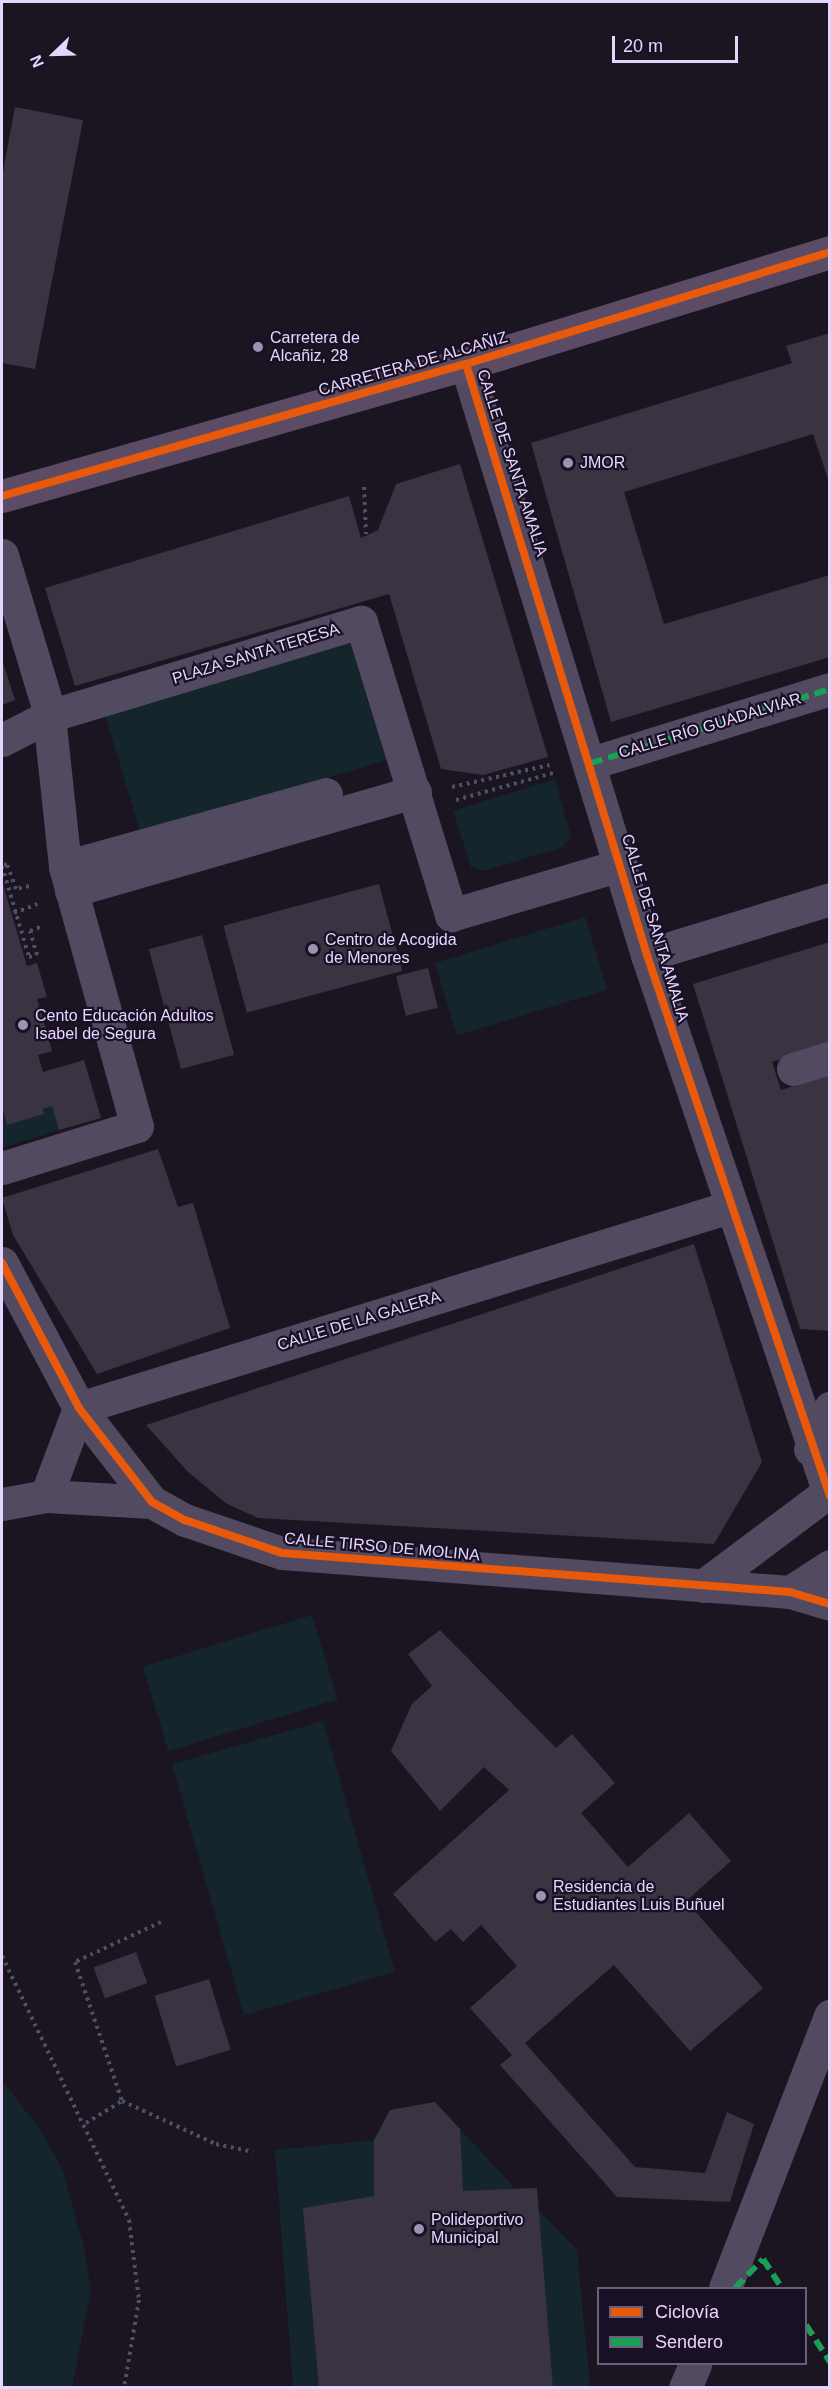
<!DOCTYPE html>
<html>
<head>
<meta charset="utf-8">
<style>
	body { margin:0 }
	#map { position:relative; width:831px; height:2389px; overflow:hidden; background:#1a1520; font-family:Helvetica,sans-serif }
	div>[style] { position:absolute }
	.green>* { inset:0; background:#14252c; transform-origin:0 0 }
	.building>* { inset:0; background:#3a3342; transform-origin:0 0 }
	.path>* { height:4px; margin-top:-2px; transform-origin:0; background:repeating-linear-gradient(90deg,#4d5161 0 3px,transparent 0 7.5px) }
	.minor>* { height:33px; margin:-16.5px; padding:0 16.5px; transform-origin:16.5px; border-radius:16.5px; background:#514a60 }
	.major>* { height:33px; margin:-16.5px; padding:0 16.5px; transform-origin:16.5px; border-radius:16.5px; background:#5b4b65 }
	.quiet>* { height:6px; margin-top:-3px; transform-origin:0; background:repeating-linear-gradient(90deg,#1a9f57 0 12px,transparent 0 18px) }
	.cycleway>* { height:8px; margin:-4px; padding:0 4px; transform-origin:4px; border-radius:4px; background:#e8590c }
	.dots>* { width:16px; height:16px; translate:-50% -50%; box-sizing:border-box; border:3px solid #1a1025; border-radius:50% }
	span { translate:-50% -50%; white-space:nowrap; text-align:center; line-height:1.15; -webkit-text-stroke:4.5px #1a1025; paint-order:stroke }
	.poi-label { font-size:16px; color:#e6d6fd }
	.left { translate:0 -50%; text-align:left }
	.street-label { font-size:16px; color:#e6d6fd }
	.frame { position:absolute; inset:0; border:3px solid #e6d6fd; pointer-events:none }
	.legend { position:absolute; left:597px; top:2287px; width:210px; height:78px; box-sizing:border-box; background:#1a1025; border:2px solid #6c5f7b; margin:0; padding:8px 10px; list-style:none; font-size:18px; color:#e6d6fd }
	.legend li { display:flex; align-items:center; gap:12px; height:30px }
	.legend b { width:30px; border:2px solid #6c5f7b }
	.north { position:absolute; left:24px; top:24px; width:60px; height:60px; -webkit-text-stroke:4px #1a1025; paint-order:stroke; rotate:247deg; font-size:16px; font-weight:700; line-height:24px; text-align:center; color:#e6d6fd }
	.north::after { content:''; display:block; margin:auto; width:21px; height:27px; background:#e6d6fd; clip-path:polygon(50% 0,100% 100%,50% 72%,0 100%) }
	.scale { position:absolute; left:612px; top:36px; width:126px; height:27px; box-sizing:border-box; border:3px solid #e6d6fd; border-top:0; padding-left:8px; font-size:18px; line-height:21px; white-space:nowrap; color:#e6d6fd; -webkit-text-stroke:4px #1a1025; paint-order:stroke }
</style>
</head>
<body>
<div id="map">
	<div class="green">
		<div style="left:354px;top:638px;width:126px;height:261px;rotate:73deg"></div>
		<div style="clip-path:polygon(555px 779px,571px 836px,563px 847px,484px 871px,471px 867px,453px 811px)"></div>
		<div style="left:585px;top:917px;width:76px;height:157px;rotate:73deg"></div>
		<div style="clip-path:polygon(2px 1106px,7px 1125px,44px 1114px,43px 1109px,52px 1106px,59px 1130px,2px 1148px)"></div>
		<div style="left:312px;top:1615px;width:88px;height:177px;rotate:73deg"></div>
		<div style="left:323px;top:1721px;width:261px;height:157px;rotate:74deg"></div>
		<div style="clip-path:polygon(2px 2080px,43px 2134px,63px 2171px,84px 2248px,91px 2291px,72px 2387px,2px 2387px)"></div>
		<div style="clip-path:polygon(435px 2102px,515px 2188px,537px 2188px,537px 2209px,577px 2250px,590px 2387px,293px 2387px,275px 2150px,374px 2140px,390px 2110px)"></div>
	</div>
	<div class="building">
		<div style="clip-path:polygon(15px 107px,83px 120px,35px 369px,2px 363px,2px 177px)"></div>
		<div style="clip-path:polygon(830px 333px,830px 485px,813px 434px,624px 492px,664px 624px,830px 575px,830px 657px,611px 722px,531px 443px,792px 363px,786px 346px)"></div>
		<div style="clip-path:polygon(460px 464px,548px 757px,483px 775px,441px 769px,389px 594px,75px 686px,45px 588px,349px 496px,361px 538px,378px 530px,396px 484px)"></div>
		<div style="clip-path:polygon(2px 660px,15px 700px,2px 705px)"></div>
		<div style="clip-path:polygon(2px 881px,27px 966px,37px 963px,47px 997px,37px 999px,52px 1051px,38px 1055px,43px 1072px,84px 1060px,101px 1118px,59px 1130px,52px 1106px,43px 1109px,44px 1114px,7px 1125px,2px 1106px)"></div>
		<div style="left:379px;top:884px;width:90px;height:161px;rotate:75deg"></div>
		<div style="left:202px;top:935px;width:124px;height:55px;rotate:75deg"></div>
		<div style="clip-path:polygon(830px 942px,830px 1044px,772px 1062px,781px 1090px,830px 1074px,830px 1331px,800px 1329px,693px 984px)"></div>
		<div style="left:428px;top:968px;width:41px;height:33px;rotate:76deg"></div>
		<div style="clip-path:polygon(158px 1149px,178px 1207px,193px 1203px,230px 1328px,97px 1374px,13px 1235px,2px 1198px)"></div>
		<div style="clip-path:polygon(694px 1244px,762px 1462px,714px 1544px,258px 1518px,227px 1504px,188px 1472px,146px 1425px)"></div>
		<div style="clip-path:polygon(440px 1630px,556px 1748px,572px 1734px,615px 1783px,581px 1813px,628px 1867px,689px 1813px,731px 1861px,686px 1901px,763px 1988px,690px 2051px,614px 1965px,525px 2043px,635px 2167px,705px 2173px,727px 2112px,754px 2124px,730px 2202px,617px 2197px,500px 2065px,512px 2055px,470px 2008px,517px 1966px,481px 1925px,463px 1942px,451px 1929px,435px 1942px,393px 1894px,509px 1790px,484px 1767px,440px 1811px,391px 1751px,412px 1704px,432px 1686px,408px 1654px)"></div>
		<div style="left:136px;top:1952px;width:33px;height:45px;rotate:70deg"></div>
		<div style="left:209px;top:1979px;width:74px;height:57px;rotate:73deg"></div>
		<div style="clip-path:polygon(435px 2102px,460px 2129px,463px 2191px,537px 2188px,553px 2388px,319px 2388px,303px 2208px,374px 2196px,374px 2140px,390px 2110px)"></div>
	</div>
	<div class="path">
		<div style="left:364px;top:487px;width:47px;rotate:87.6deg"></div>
		<div style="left:452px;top:787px;width:100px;rotate:-12.7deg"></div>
		<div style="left:456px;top:800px;width:101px;rotate:-15.6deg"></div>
		<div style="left:29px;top:886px;width:13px;rotate:167deg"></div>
		<div style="left:16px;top:889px;width:27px;rotate:-110deg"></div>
		<div style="left:7px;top:864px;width:5px;rotate:158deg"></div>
		<div style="left:2px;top:866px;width:95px;rotate:73.5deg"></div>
		<div style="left:29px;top:957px;width:8px;rotate:-14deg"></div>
		<div style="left:37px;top:955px;width:25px;rotate:-106deg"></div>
		<div style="left:30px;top:931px;width:14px;rotate:-21deg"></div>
		<div style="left:14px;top:913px;width:25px;rotate:-21deg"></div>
		<div style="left:161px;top:1922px;width:95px;rotate:155.1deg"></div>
		<div style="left:75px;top:1962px;width:147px;rotate:71.3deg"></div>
		<div style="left:122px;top:2101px;width:103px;rotate:24.6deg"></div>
		<div style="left:216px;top:2144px;width:38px;rotate:12deg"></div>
		<div style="left:2px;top:1956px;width:293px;rotate:64.3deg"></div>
		<div style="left:129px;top:2220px;width:81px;rotate:82.9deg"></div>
		<div style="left:139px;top:2300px;width:89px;rotate:99.7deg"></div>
		<div style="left:86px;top:2123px;width:42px;rotate:-31.4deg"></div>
	</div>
	<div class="minor">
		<div style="left:466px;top:364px;width:618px;rotate:72.97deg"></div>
		<div style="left:647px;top:955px;width:571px;rotate:71.31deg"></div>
		<div style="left:2px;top:555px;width:159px;rotate:73.2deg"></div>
		<div style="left:48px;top:707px;width:161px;rotate:83.9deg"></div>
		<div style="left:65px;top:867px;width:269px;rotate:74.5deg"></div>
		<div style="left:137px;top:1126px;width:141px;rotate:162.7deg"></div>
		<div style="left:2px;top:740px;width:53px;rotate:-27.1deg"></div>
		<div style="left:49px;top:716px;width:326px;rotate:-16.8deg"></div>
		<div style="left:361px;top:622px;width:307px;rotate:72.9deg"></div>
		<div style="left:451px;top:915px;width:177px;rotate:-16.4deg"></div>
		<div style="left:591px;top:763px;width:250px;rotate:-17.2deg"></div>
		<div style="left:65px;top:867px;width:271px;rotate:-15.6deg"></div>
		<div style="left:71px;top:891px;width:358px;rotate:-16.1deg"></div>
		<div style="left:647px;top:955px;width:191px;rotate:-17deg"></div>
		<div style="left:793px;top:1069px;width:39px;rotate:-17deg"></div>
		<div style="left:2px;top:1263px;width:164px;rotate:62deg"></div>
		<div style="left:79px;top:1408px;width:119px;rotate:52.2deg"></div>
		<div style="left:152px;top:1502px;width:38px;rotate:29deg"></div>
		<div style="left:185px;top:1520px;width:102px;rotate:18.8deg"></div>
		<div style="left:282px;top:1553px;width:509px;rotate:4.39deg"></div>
		<div style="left:790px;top:1592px;width:42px;rotate:16.7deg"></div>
		<div style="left:810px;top:1449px;width:46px;rotate:-64deg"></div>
		<div style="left:46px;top:1496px;width:94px;rotate:-69.4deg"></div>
		<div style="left:79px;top:1408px;width:680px;rotate:-17.18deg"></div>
		<div style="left:2px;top:1504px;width:45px;rotate:-10.3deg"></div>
		<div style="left:46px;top:1496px;width:106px;rotate:3.2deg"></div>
		<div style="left:703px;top:1586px;width:156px;rotate:-36.9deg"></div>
		<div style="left:790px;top:1592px;width:48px;rotate:-33deg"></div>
		<div style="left:725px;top:2288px;width:292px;rotate:-68.9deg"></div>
		<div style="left:685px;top:2388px;width:26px;rotate:-67deg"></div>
	</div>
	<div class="major">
		<div style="left:2px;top:496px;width:482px;rotate:-15.9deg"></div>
		<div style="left:466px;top:364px;width:381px;rotate:-17.1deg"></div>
	</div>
	<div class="quiet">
		<div style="left:591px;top:763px;width:250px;rotate:-17.2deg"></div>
		<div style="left:735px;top:2288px;width:40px;rotate:-46deg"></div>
		<div style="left:763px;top:2259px;width:35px;rotate:57deg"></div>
		<div style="left:806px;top:2325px;width:44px;rotate:57deg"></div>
	</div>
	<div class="cycleway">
		<div style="left:466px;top:364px;width:618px;rotate:72.97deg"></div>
		<div style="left:647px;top:955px;width:571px;rotate:71.31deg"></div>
		<div style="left:2px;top:496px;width:482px;rotate:-15.9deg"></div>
		<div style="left:466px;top:364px;width:381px;rotate:-17.1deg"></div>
		<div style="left:2px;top:1263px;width:164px;rotate:62deg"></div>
		<div style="left:79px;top:1408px;width:119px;rotate:52.2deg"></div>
		<div style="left:152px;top:1502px;width:38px;rotate:29deg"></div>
		<div style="left:185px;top:1520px;width:102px;rotate:18.8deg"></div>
		<div style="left:282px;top:1553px;width:509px;rotate:4.39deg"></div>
		<div style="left:790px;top:1592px;width:42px;rotate:16.7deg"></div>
	</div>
	<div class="dots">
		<div style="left:258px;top:347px;background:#9f92b0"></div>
		<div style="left:568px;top:463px;background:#9f92b0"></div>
		<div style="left:313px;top:949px;background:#9f92b0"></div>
		<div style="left:23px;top:1025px;background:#9f92b0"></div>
		<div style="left:541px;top:1896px;background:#9f92b0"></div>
		<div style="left:419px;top:2229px;background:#9f92b0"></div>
	</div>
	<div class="poi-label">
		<span class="left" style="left:270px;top:347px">Carretera de<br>Alcañiz, 28</span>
		<span class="left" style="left:580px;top:463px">JMOR</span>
		<span class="left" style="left:325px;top:949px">Centro de Acogida<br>de Menores</span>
		<span class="left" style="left:35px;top:1025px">Cento Educación Adultos<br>Isabel de Segura</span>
		<span class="left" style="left:553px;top:1896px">Residencia de<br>Estudiantes Luis Buñuel</span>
		<span class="left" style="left:431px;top:2229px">Polideportivo<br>Municipal</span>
	</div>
	<div class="street-label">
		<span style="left:413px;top:364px;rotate:-16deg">CARRETERA DE ALCAÑIZ</span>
		<span style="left:512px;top:463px;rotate:72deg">CALLE DE SANTA AMALIA</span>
		<span style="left:256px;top:654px;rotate:-17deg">PLAZA SANTA TERESA</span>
		<span style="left:710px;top:726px;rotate:-17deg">CALLE RÍO GUADALVIAR</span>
		<span style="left:655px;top:928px;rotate:73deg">CALLE DE SANTA AMALIA</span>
		<span style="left:359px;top:1321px;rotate:-17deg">CALLE DE LA GALERA</span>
		<span style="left:382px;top:1547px;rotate:5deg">CALLE TIRSO DE MOLINA</span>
	</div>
	<div class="frame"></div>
	<ul class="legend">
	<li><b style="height:8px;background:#e8590c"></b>Ciclovía</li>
	<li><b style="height:8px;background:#1a9f57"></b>Sendero</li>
	</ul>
	<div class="north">N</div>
	<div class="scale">20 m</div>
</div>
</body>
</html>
